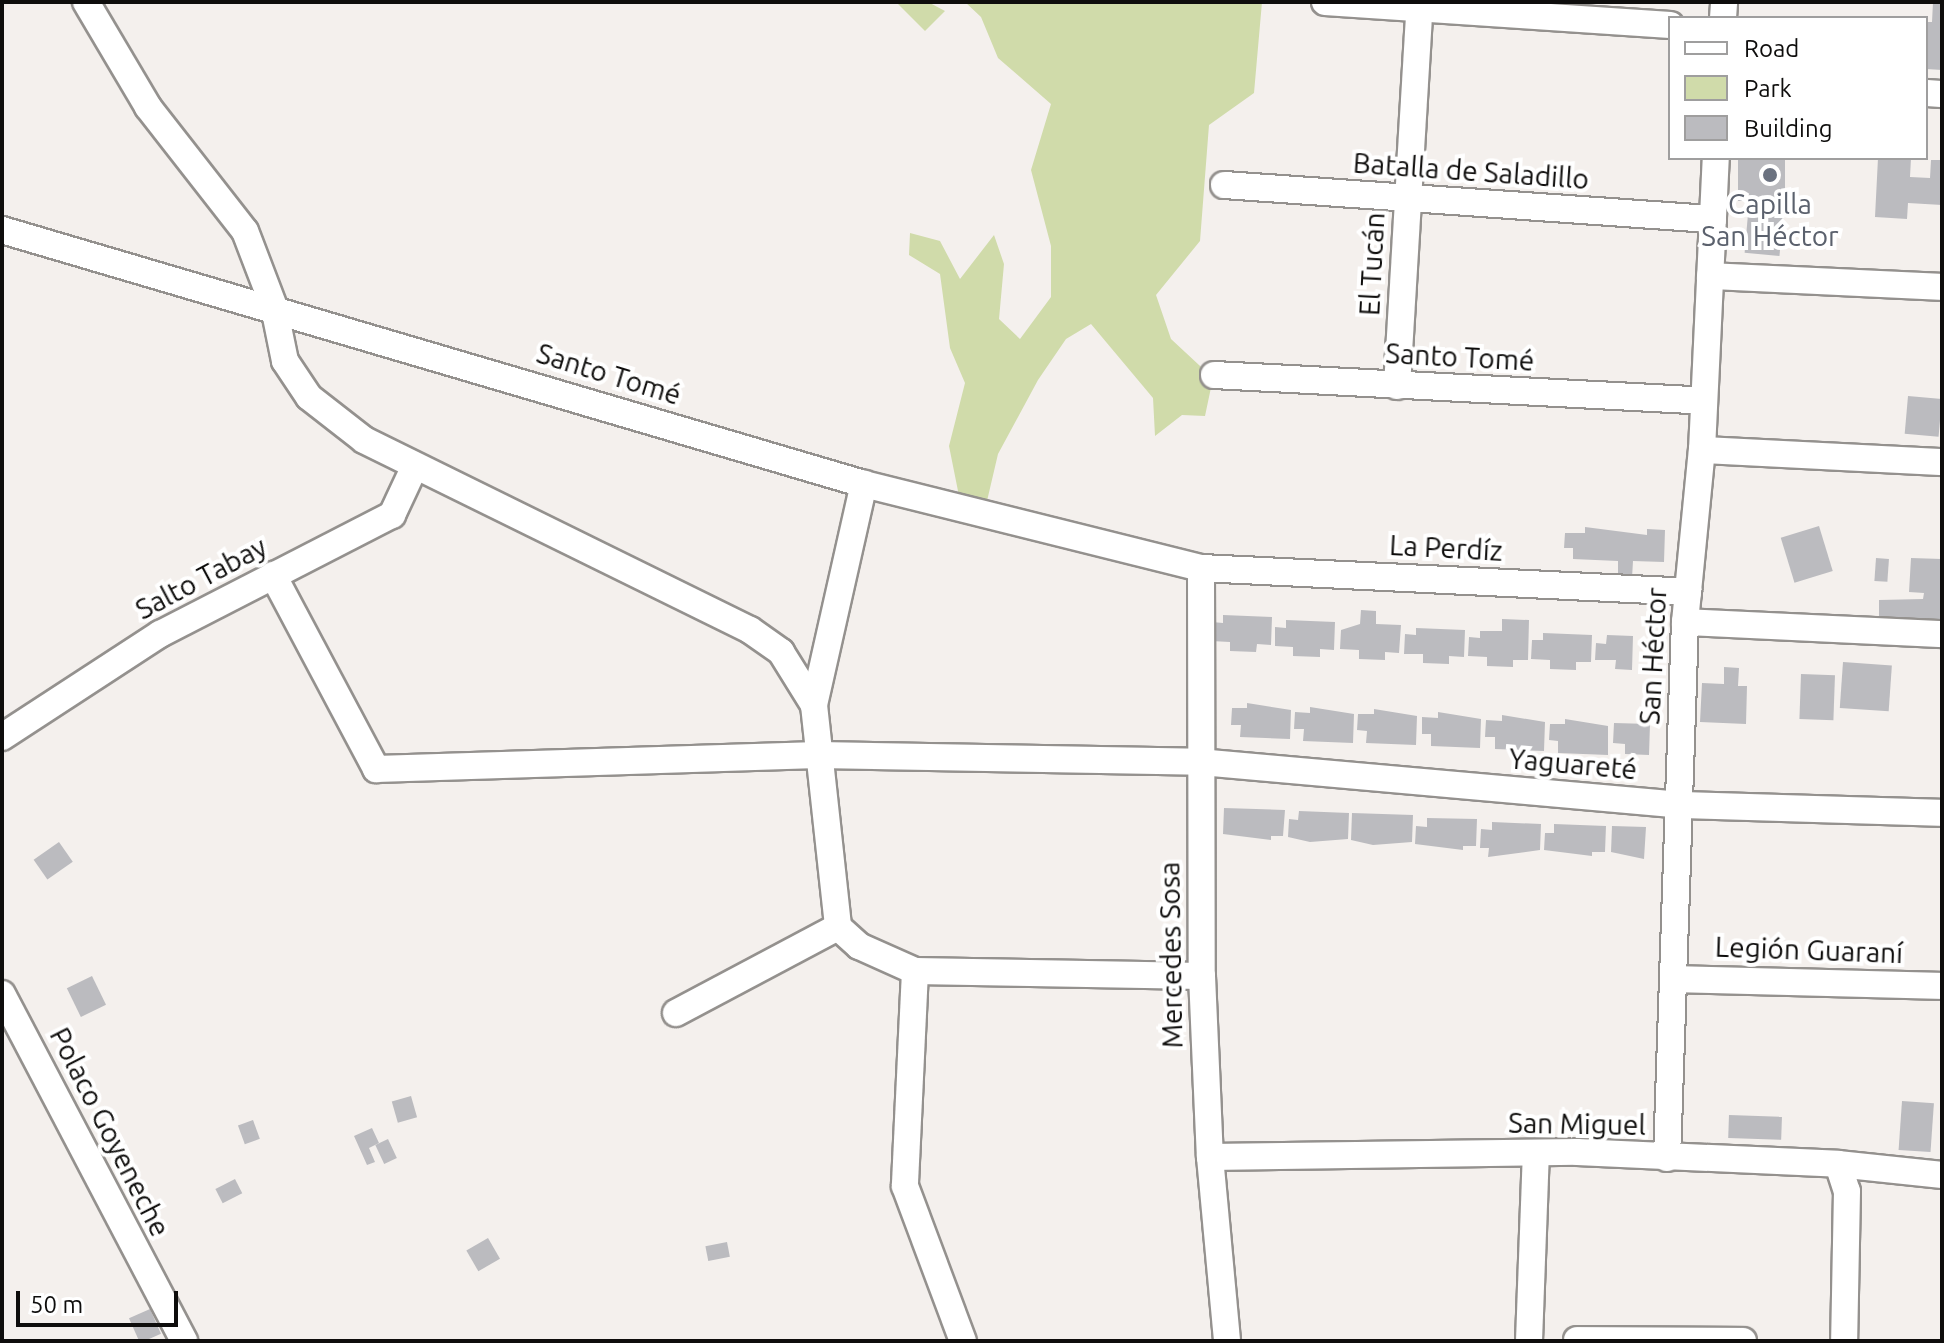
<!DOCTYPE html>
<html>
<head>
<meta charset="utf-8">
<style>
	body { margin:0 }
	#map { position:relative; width:1944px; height:1343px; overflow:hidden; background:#f4f0ed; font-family:Ubuntu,sans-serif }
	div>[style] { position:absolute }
	.green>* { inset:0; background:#d0dbaa }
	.building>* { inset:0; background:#bbbbbf; transform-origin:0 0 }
	.roads { filter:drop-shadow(2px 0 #94918e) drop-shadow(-2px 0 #94918e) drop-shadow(0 2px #94918e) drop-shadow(0 -2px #94918e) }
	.minor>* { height:26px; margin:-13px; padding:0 13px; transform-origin:13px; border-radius:13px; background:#fff }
	.dots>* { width:22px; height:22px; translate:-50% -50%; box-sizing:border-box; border:4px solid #fff; border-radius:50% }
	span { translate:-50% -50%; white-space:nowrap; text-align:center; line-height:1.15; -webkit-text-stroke:8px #fff; paint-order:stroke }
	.street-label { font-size:28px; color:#0e0d0c }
	.worship-label { font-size:28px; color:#5b616d }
	.frame { position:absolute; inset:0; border:4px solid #0e0d0c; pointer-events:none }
	.legend { position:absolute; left:1668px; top:16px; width:260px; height:144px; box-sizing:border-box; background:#fff; border:2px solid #9f9e9e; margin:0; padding:10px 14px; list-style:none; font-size:24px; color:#0e0d0c }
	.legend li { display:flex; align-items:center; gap:16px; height:40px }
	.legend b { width:40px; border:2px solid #9f9e9e }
	.scale { position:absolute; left:16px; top:1291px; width:162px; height:36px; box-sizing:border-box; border:4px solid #0e0d0c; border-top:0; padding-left:10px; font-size:24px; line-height:28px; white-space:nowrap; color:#0e0d0c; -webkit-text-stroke:6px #fff; paint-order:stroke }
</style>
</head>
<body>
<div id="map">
	<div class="green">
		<div style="clip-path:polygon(896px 2px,928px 2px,945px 11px,925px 31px)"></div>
		<div style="clip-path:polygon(965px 2px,1262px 2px,1254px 93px,1209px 125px,1200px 241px,1156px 295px,1171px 339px,1213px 378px,1205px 416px,1182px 415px,1155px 436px,1153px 398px,1091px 324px,1066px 339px,1038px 380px,998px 454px,987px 501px,961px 506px,949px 446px,965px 383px,950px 348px,940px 274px,909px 255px,910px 233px,940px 241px,960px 279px,994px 235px,1004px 264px,999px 319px,1020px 339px,1051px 297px,1051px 246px,1031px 170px,1051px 104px,998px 58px,981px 17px)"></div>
	</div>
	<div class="building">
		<div style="clip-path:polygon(1933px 2px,1942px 2px,1942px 70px,1926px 69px,1926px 22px,1932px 22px)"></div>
		<div style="left:1738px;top:158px;width:47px;height:43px"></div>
		<div style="clip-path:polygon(1878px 158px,1911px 158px,1910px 177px,1930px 178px,1931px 160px,1942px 160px,1942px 205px,1908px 203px,1907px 219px,1875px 217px)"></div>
		<div style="left:1748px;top:214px;width:35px;height:39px;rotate:5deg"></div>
		<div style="left:1908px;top:396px;width:34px;height:38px;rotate:5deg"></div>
		<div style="left:1819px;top:526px;width:47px;height:40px;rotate:73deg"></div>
		<div style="clip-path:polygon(1585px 527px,1647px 535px,1647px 529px,1665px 530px,1664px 562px,1633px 561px,1632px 578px,1618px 578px,1618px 561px,1573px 559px,1573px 548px,1564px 548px,1565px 533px,1585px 533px)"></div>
		<div style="left:1876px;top:558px;width:13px;height:23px;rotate:4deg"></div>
		<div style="clip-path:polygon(1911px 558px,1942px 559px,1942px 624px,1879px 624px,1879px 600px,1923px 599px,1924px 593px,1909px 592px)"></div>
		<div style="clip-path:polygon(1361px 610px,1376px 611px,1376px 624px,1401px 625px,1399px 653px,1385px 652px,1385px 660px,1359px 659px,1359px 650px,1340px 649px,1341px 630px,1360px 624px)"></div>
		<div style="clip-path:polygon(1223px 615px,1272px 617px,1271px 645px,1257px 644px,1256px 652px,1230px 651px,1230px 642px,1211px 641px,1212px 622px,1223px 623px)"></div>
		<div style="clip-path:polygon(1502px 619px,1529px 620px,1528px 660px,1513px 660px,1513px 667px,1487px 666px,1487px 657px,1468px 656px,1469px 637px,1480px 638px,1480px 631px,1502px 631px)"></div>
		<div style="clip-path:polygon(1286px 620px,1335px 622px,1334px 650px,1320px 649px,1320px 657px,1293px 656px,1293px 647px,1275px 646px,1275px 627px,1286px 628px)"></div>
		<div style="clip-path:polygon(1416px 628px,1465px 630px,1464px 657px,1449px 656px,1449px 664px,1423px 663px,1423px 654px,1404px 654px,1405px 634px,1416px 635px)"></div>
		<div style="clip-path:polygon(1543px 633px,1592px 635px,1591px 662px,1576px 662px,1576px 670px,1550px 669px,1550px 660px,1531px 659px,1532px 640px,1543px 640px)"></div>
		<div style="clip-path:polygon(1607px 635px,1633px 636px,1632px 670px,1615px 669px,1616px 660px,1595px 660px,1596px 643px,1606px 644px)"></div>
		<div style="left:1843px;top:662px;width:49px;height:46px;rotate:4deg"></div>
		<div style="clip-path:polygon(1724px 667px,1739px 668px,1738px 686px,1747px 686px,1746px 724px,1700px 722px,1702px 683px,1724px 684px)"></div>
		<div style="left:1801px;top:674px;width:34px;height:45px;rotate:2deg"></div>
		<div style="clip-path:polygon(1247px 703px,1291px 710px,1290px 739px,1240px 737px,1241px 725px,1231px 725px,1232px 708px,1247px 708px)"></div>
		<div style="clip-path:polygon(1310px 707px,1354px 714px,1353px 743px,1303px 741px,1304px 729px,1294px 729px,1295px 712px,1310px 713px)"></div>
		<div style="clip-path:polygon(1374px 709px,1417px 716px,1416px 745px,1366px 743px,1367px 731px,1357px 730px,1358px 714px,1374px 714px)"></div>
		<div style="clip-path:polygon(1438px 712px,1481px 719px,1480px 748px,1431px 746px,1431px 734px,1422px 734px,1422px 717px,1438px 718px)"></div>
		<div style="clip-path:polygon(1502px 715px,1545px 722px,1544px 751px,1495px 749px,1495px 737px,1485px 737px,1486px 720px,1502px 721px)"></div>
		<div style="clip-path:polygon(1565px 719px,1608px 726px,1608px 755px,1558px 753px,1558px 741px,1549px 740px,1550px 724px,1565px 724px)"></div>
		<div style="clip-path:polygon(1614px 723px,1650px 724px,1649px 755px,1625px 754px,1625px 744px,1613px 743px)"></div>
		<div style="clip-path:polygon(1224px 808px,1285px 810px,1283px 836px,1271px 836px,1271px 840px,1223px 834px)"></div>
		<div style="clip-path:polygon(1299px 811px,1349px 813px,1348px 839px,1310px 842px,1288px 837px,1289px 819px,1298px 820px)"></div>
		<div style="clip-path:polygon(1352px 813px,1413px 815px,1412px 842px,1373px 845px,1351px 840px)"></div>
		<div style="clip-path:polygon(1427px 818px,1477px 819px,1476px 846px,1463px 846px,1463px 850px,1415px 844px,1416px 826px,1427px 827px)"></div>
		<div style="clip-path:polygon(1492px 822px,1541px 824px,1540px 850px,1488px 857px,1489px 848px,1480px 848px,1481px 829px,1492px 830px)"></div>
		<div style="clip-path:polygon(1554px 824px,1606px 826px,1605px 852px,1592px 852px,1592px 856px,1544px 850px,1545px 833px,1554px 833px)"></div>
		<div style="clip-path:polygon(1612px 826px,1646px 827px,1644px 859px,1611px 852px)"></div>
		<div style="left:59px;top:842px;width:24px;height:31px;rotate:55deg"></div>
		<div style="left:92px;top:976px;width:32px;height:28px;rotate:64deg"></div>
		<div style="left:411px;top:1096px;width:22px;height:20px;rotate:74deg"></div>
		<div style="left:1902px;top:1101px;width:32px;height:49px;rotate:4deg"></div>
		<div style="left:1729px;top:1115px;width:53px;height:23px;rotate:2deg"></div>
		<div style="left:253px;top:1120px;width:20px;height:16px;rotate:70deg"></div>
		<div style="clip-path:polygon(372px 1128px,379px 1143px,369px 1148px,375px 1162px,367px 1165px,354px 1136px)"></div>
		<div style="left:388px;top:1139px;width:21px;height:14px;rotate:65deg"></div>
		<div style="left:235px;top:1179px;width:16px;height:22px;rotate:63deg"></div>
		<div style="left:488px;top:1238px;width:24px;height:25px;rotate:60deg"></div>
		<div style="left:727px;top:1242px;width:15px;height:22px;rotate:79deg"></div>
		<div style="left:150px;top:1309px;width:27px;height:23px;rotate:66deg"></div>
	</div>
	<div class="roads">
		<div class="minor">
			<div style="left:86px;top:2px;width:122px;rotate:59.4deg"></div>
			<div style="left:148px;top:107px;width:157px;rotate:52deg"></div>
			<div style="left:245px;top:231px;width:81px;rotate:69.1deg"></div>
			<div style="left:274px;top:307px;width:55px;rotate:78.5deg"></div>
			<div style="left:285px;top:361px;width:43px;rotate:56.3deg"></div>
			<div style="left:309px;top:397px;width:70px;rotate:38deg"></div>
			<div style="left:364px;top:440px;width:430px;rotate:26.2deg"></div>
			<div style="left:750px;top:630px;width:38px;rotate:35deg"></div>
			<div style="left:781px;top:652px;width:62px;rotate:58.1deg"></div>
			<div style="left:814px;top:705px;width:223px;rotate:83.8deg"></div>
			<div style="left:838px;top:927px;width:28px;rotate:42deg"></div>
			<div style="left:859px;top:946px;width:61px;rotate:24.1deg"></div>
			<div style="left:915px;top:971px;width:287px;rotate:1deg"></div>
			<div style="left:1325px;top:2px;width:346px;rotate:3.8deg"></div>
			<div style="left:1723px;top:18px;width:16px;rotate:-86deg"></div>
			<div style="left:1926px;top:93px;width:16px;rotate:4deg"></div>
			<div style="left:1224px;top:185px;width:490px;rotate:4deg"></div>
			<div style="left:2px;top:230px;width:899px;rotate:16.42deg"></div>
			<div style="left:864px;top:484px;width:347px;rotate:14deg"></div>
			<div style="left:1201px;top:568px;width:488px;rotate:2.8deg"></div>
			<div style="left:1710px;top:276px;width:232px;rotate:2.7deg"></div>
			<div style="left:1214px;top:375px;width:490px;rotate:3deg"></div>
			<div style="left:1397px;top:386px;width:385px;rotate:-86.6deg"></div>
			<div style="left:1702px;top:450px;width:240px;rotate:2.9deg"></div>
			<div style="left:1201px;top:568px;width:408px;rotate:89.9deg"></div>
			<div style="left:1202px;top:976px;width:181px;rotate:87.5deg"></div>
			<div style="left:1210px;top:1157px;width:185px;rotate:84.7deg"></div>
			<div style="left:273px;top:575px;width:220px;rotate:62deg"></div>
			<div style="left:376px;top:769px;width:442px;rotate:-1.8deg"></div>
			<div style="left:818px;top:755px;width:382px;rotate:1deg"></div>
			<div style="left:1200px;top:762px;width:481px;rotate:5.1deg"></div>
			<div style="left:1679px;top:805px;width:263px;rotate:1.7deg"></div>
			<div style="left:1685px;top:622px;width:257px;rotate:2.7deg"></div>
			<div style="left:814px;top:705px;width:227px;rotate:-77.3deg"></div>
			<div style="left:2px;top:737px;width:189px;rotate:-33.1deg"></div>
			<div style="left:160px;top:634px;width:261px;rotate:-27.2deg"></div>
			<div style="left:392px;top:515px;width:54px;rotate:-64.9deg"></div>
			<div style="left:915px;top:971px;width:215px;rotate:92.7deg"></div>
			<div style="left:905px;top:1186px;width:165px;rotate:69.5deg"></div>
			<div style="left:1675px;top:979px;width:267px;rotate:1.5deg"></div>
			<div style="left:2px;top:994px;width:392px;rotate:62.3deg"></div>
			<div style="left:676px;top:1013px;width:183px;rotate:-28deg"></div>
			<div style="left:1210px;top:1157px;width:367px;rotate:-0.8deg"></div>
			<div style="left:1577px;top:1152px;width:261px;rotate:2.6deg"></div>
			<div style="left:1838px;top:1164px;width:105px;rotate:6deg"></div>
			<div style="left:1667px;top:1158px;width:536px;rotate:-88.08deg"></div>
			<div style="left:1685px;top:622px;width:173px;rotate:-84.4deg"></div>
			<div style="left:1702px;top:450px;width:292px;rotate:-87.3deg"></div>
			<div style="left:1838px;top:1164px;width:28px;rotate:72deg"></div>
			<div style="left:1847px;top:1191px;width:150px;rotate:91.1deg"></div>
			<div style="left:1577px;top:1340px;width:166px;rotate:0.3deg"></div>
			<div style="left:1529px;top:1341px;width:187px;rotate:-87.9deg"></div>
		</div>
	</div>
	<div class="dots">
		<div style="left:1770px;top:175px;background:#6b7280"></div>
	</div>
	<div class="street-label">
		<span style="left:1471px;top:171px;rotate:4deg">Batalla de Saladillo</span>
		<span style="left:1372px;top:264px;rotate:-87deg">El Tucán</span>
		<span style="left:1460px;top:357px;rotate:3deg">Santo Tomé</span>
		<span style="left:609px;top:374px;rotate:17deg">Santo Tomé</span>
		<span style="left:1446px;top:548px;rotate:3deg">La Perdíz</span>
		<span style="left:201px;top:578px;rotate:-28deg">Salto Tabay</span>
		<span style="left:1653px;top:656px;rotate:-87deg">San Héctor</span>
		<span style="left:1573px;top:764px;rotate:5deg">Yaguareté</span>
		<span style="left:1809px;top:950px;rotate:2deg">Legión Guaraní</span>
		<span style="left:1171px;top:955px;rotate:-91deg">Mercedes Sosa</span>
		<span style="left:1577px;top:1124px;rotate:1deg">San Miguel</span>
		<span style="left:110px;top:1132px;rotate:63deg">Polaco Goyeneche</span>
	</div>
	<div class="worship-label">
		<span style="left:1770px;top:220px">Capilla<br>San Héctor</span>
	</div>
	<div class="frame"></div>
	<ul class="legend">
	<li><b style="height:10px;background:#fff"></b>Road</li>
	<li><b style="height:22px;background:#d0dbaa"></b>Park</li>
	<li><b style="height:22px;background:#bbbbbf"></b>Building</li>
	</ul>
	<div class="scale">50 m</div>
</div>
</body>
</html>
